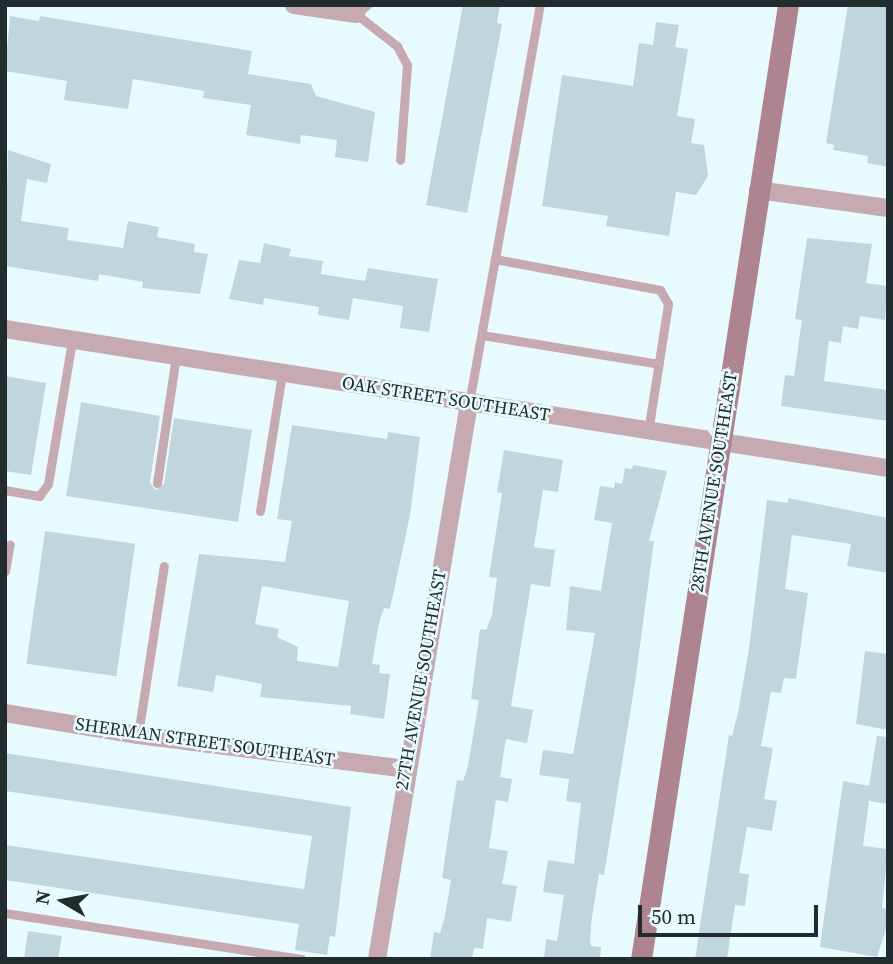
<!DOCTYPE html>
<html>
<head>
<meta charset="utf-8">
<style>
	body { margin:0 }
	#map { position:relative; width:893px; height:964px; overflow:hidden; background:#e7fbff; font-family:"Source Serif 4",serif }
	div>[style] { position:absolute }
	.building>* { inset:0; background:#bfd7dc; transform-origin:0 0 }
	.lane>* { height:9px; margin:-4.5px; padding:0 4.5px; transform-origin:4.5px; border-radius:4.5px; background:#c7a9b2 }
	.street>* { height:18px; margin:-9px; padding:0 9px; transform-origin:9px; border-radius:9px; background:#c7a9b2 }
	.secondary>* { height:21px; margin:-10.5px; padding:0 10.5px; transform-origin:10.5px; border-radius:10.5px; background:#ae8491 }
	span { translate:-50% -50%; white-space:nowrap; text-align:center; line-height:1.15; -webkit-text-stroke:5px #e7fbff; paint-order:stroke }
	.street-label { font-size:18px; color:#222b2d }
	.frame { position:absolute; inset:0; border:7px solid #222b2d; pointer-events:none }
	.north { position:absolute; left:28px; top:866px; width:70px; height:70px; -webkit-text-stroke:5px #e7fbff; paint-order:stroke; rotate:280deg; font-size:19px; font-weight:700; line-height:28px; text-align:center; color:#222b2d }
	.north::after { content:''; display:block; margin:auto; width:24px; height:32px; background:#222b2d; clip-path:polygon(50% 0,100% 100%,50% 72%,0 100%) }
	.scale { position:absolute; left:638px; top:905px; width:180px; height:32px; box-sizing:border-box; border:4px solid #222b2d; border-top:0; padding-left:9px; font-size:21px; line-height:24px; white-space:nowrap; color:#222b2d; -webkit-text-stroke:5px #e7fbff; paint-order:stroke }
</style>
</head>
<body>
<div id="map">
	<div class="building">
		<div style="clip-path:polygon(463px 5px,500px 5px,497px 23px,502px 24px,467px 213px,426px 205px)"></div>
		<div style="clip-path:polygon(848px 5px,888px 5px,888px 167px,867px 163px,868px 156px,833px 150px,834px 145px,826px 143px)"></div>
		<div style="clip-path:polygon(10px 16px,39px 21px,40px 16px,252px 51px,248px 74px,311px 84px,316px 96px,375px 112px,368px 162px,335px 157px,337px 140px,301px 135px,300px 144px,246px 135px,251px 105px,203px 98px,204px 91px,133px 79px,128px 109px,64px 100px,67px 81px,5px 71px)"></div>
		<div style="clip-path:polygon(656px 22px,679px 25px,675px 47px,688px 49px,677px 116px,695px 119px,691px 143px,704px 145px,708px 176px,696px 195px,676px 192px,669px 236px,606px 226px,608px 216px,542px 206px,562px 75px,633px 86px,639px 43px,653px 45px)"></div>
		<div style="clip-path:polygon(8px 150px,51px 164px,47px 183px,27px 179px,21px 221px,69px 228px,67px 240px,123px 248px,128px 221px,159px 227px,157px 237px,195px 244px,194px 252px,208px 254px,200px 294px,142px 288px,143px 282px,99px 274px,98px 281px,5px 266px)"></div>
		<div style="clip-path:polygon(807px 238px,872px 244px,866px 283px,888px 286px,885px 320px,860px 316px,858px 329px,843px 326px,841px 343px,829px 341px,824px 381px,888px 390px,888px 421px,781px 406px,785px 375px,794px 376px,802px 320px,795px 319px)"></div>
		<div style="clip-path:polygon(264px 243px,291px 249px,289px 256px,323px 261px,321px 274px,365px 281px,368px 268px,438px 279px,429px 332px,400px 328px,403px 306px,353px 298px,349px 320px,318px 315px,319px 307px,264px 298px,263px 305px,229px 299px,239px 260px,260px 263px)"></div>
		<div style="clip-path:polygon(5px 376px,46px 383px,31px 475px,5px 471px)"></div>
		<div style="clip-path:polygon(81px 402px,160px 416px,150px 482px,155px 490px,164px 484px,174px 418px,252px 430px,238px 522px,66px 496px)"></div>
		<div style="clip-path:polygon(evenodd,292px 425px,387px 439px,388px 432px,420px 437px,410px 515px,390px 609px,384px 608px,379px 623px,372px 664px,380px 665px,379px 673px,390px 674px,384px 719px,350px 714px,351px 706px,260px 697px,262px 684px,216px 675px,213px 692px,177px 686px,199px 554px,285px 562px,292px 521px,277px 519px,292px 425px,262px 586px,349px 601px,338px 667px,297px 661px,298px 647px,277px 637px,279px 629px,255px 624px,262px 586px)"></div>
		<div style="clip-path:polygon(504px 450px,563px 460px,558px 492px,543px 490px,534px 547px,555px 550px,550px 587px,531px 584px,511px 706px,533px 710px,527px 743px,506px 739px,500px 777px,512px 779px,508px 802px,496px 800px,489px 848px,508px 851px,502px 884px,517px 886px,511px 922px,487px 918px,483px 949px,474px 948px,472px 959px,430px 959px,434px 932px,440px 933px,444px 920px,451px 880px,442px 878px,452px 810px,457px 780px,463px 781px,468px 766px,479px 700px,471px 699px,480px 629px,486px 630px,492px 615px,497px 578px,489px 577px,502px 493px,497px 492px)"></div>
		<div style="clip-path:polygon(633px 465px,667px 471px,649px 541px,654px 541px,635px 683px,604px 875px,599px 874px,592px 917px,590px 940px,591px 946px,601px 947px,600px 959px,544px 959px,546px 939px,557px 941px,564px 895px,543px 892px,548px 860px,574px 864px,581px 803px,566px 801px,569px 779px,539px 775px,543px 750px,573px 754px,595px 633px,566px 630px,570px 586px,601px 591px,612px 523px,594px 520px,600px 486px,614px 488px,615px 482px,622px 484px,625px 468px,632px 469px)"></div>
		<div style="clip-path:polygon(788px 498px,888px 518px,888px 573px,847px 566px,851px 544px,792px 535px,785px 589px,808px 593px,796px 679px,784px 678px,781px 693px,771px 692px,761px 746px,773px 748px,764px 799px,777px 801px,772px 831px,747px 827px,739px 873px,749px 874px,745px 906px,735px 905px,727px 959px,695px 959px,729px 735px,732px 736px,738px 713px,749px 649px,767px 500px,788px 503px)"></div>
		<div style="left:45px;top:531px;width:91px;height:134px;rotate:8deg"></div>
		<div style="clip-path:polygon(865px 651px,888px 654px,888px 730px,856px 724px)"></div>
		<div style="clip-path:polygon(877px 736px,888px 737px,888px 804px,869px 801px,863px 846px,888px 849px,882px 908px,888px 909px,888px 923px,877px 957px,820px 947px,843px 781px,869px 786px)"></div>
		<div style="clip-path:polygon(5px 753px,351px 807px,335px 937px,330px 936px,327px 955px,295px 950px,299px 924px,5px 880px,5px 845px,304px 889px,312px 836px,5px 791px)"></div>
		<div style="clip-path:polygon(28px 931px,62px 936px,58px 959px,24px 959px)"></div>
	</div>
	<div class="lane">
		<div style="left:367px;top:5px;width:14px;rotate:141deg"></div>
		<div style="left:356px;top:14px;width:52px;rotate:38deg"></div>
		<div style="left:397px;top:46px;width:21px;rotate:62deg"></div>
		<div style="left:407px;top:65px;width:95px;rotate:94.2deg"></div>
		<div style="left:495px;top:259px;width:258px;rotate:-80deg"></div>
		<div style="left:482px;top:335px;width:179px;rotate:9.3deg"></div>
		<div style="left:469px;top:403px;width:146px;rotate:-79.8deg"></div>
		<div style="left:495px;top:259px;width:168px;rotate:10.6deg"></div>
		<div style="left:660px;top:290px;width:16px;rotate:60deg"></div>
		<div style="left:668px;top:304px;width:129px;rotate:98.9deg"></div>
		<div style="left:157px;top:483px;width:128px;rotate:-81.5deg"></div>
		<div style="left:5px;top:490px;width:35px;rotate:10deg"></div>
		<div style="left:39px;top:496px;width:15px;rotate:-53deg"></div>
		<div style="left:48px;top:484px;width:146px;rotate:-80.5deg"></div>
		<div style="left:260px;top:511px;width:140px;rotate:-80.9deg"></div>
		<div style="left:5px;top:571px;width:27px;rotate:-80deg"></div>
		<div style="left:138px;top:735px;width:171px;rotate:-81.3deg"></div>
		<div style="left:5px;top:913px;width:300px;rotate:8.8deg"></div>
	</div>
	<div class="street">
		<div style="left:294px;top:5px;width:63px;rotate:8.3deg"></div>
		<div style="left:758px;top:190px;width:131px;rotate:7.9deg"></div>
		<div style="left:5px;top:329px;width:894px;rotate:8.95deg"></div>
		<div style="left:5px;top:713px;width:135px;rotate:9.4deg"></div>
		<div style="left:138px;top:735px;width:270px;rotate:7.2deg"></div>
		<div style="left:377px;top:959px;width:564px;rotate:-80.6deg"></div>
	</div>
	<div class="secondary">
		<div style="left:641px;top:959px;width:965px;rotate:-81.24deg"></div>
	</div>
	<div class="street-label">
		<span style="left:446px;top:399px;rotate:9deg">OAK STREET SOUTHEAST</span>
		<span style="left:714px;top:482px;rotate:-81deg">28TH AVENUE SOUTHEAST</span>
		<span style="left:421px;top:680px;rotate:-80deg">27TH AVENUE SOUTHEAST</span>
		<span style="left:205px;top:742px;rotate:8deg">SHERMAN STREET SOUTHEAST</span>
	</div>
	<div class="frame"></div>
	<div class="north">N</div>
	<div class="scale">50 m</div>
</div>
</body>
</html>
